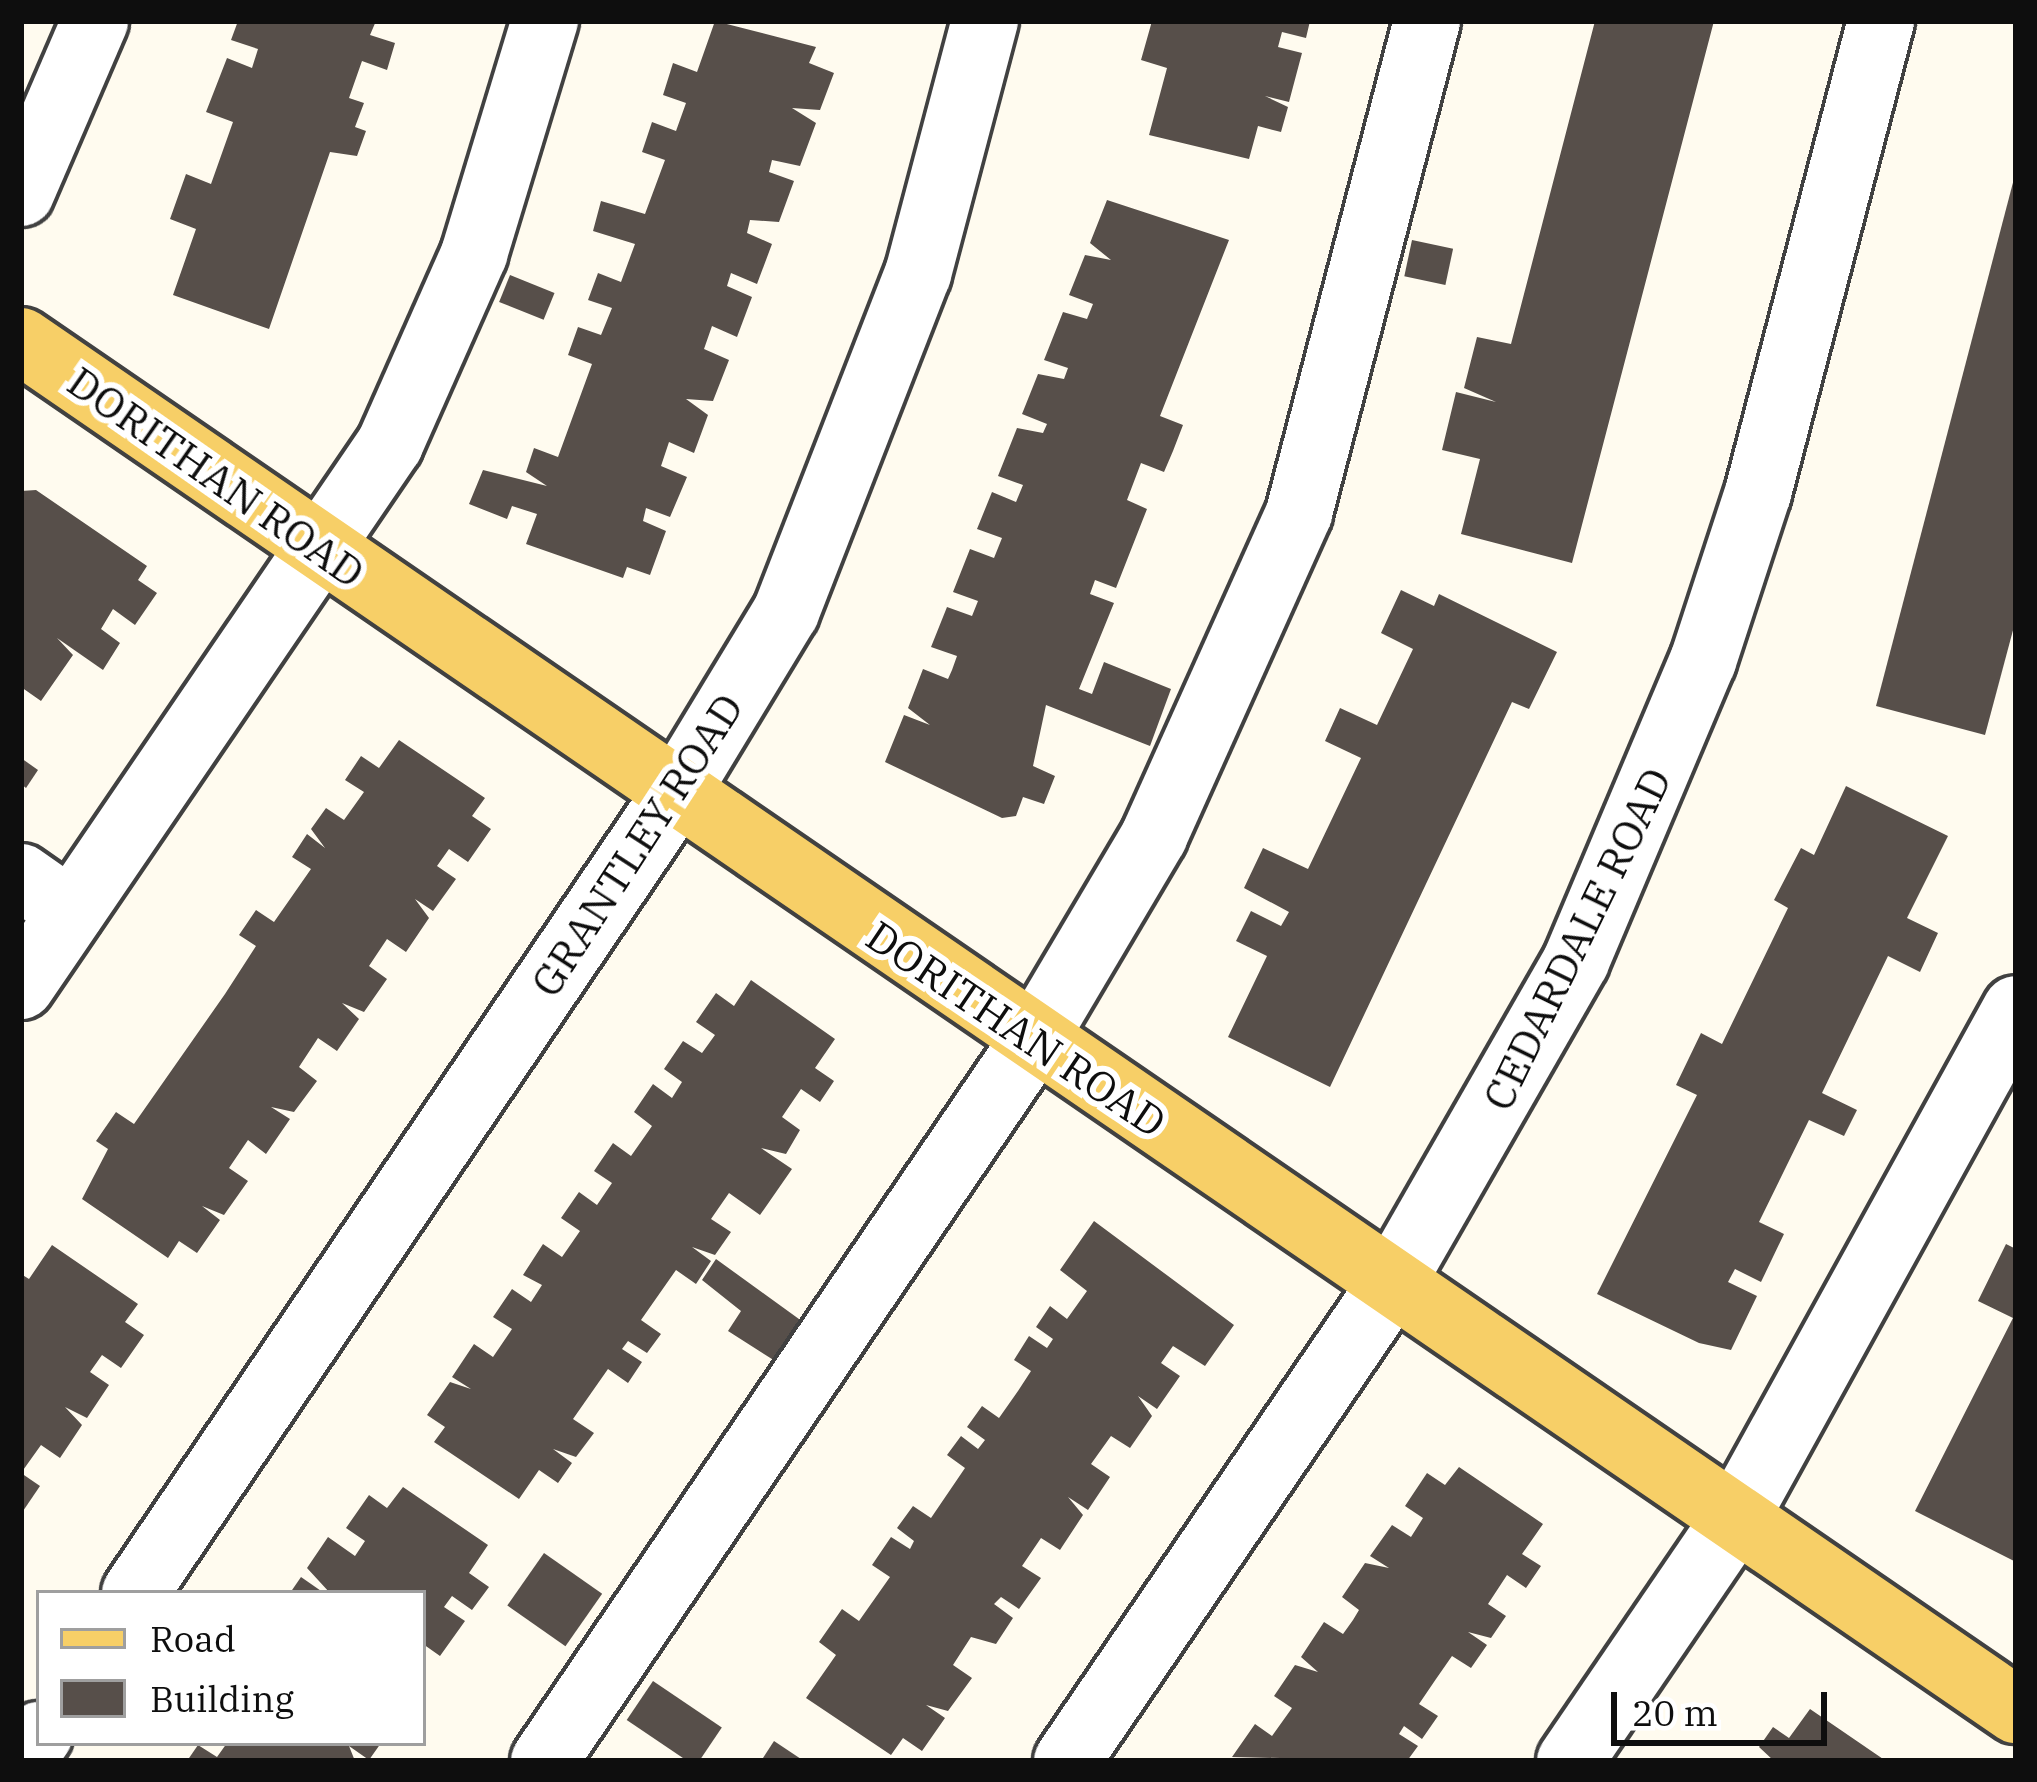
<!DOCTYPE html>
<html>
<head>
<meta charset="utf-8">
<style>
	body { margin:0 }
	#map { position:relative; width:2037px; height:1782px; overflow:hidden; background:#fffbef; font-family:"IBM Plex Serif",serif }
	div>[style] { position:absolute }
	.building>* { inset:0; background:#574f4a; transform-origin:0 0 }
	.roads { filter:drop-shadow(3px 0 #414141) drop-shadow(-3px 0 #414141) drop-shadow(0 3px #414141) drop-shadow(0 -3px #414141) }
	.minor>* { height:66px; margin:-33px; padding:0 33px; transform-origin:33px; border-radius:33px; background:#fff }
	.major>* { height:66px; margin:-33px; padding:0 33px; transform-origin:33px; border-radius:33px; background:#f7cf67 }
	span { translate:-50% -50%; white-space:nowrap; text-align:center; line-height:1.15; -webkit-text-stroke:12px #fff; paint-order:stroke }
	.street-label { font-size:42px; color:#0e0e0e }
	.frame { position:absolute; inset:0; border:24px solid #0e0e0e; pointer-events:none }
	.legend { position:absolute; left:36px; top:1590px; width:390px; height:156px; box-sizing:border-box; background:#fff; border:3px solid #9f9f9f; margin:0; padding:15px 21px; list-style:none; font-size:36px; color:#0e0e0e }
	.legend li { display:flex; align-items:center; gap:24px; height:60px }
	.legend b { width:60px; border:3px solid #9f9f9f }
	.scale { position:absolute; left:1611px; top:1692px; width:216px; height:54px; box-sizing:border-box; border:6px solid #0e0e0e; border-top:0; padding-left:15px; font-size:36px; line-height:42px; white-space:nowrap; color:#0e0e0e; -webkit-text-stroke:9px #fff; paint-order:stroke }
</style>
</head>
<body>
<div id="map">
	<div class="building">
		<div style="clip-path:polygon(238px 21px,376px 21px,370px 35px,395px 43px,387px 70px,362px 61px,349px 98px,364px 103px,355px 127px,366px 131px,357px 156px,330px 152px,269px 329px,173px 295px,196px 229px,170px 219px,186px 174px,211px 184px,233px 122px,206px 112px,227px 58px,252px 68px,258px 49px,231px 40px)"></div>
		<div style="clip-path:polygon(715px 21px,816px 47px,809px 63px,834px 73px,820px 110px,792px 108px,816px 123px,800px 166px,772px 160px,769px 172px,794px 181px,779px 222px,750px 220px,747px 233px,772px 244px,757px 284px,731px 273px,727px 286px,752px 297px,737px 337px,712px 326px,704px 349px,729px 360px,713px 401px,686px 399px,708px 415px,694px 453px,669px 442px,661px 466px,687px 477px,670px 517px,646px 508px,643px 521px,666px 531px,650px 575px,627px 567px,623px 578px,526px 544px,537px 514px,512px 506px,507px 519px,469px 504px,483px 470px,547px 486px,526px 472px,534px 448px,558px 457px,592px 364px,568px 355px,578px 327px,601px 335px,612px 308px,588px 300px,598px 273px,621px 282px,635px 244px,593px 231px,601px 201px,645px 214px,665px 160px,642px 152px,652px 122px,676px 131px,686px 103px,663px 95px,673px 63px,697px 72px)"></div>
		<div style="clip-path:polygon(1152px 21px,1310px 21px,1306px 38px,1282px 32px,1278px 47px,1302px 53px,1289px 102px,1265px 96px,1288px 107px,1281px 132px,1258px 126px,1249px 159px,1149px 135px,1167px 68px,1141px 60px)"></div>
		<div style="clip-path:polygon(1595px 21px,1714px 21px,1572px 563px,1461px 534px,1480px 459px,1442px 450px,1456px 392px,1496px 402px,1464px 388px,1477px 337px,1511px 344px)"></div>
		<div style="clip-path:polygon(2016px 171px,2016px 619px,1985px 735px,1876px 706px)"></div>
		<div style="clip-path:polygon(1107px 200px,1229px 240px,1160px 416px,1183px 425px,1173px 451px,1164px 472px,1141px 463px,1127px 500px,1147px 509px,1116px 588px,1095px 580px,1090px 594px,1114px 603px,1079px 689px,1092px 694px,1104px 662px,1171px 689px,1150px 746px,1046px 705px,1033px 766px,1055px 776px,1044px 804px,1023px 797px,1016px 816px,1002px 818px,885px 762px,904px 715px,930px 725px,908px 708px,923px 669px,948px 679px,952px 670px,957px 656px,931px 647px,947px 607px,972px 616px,978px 601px,953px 592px,970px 549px,994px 558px,1002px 538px,977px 529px,992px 492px,1016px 502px,1023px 485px,998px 476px,1017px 428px,1043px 433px,1047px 424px,1022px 414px,1038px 374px,1064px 379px,1068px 368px,1044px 360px,1063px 312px,1087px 319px,1093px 304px,1069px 295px,1085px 255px,1111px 260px,1090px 243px)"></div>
		<div style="left:1412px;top:240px;width:42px;height:37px;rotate:12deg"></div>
		<div style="left:510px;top:275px;width:48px;height:29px;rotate:22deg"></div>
		<div style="clip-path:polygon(36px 490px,147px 566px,138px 580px,157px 593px,135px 625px,113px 609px,101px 629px,120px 643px,103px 670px,57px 638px,73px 655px,41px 701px,21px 687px,21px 491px)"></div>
		<div style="clip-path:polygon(1401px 590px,1434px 606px,1439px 594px,1557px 652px,1529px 709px,1512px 702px,1330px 1087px,1228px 1037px,1267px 956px,1236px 941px,1251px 911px,1281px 926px,1289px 912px,1244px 888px,1263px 848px,1308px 869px,1361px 758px,1325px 741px,1340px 708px,1377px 725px,1413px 649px,1381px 633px)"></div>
		<div style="clip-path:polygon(399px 740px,485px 798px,472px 816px,491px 829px,468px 862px,449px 849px,437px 866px,456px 879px,433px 911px,415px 899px,429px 918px,406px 952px,387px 939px,369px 966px,387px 979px,364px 1012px,342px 1003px,359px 1019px,337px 1051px,318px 1038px,299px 1067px,317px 1081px,294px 1112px,271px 1107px,290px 1119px,266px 1154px,248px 1140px,229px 1168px,248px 1181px,224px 1215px,202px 1206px,220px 1220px,197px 1253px,179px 1241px,168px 1258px,82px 1199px,108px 1149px,96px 1141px,116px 1112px,134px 1124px,225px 994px,256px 946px,239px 935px,256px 910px,274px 922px,311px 869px,292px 857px,307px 834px,325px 848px,311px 829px,326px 808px,344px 820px,364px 792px,345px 780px,361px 756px,379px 768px)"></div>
		<div style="clip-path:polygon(21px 758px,38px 770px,26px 788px,21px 784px)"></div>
		<div style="clip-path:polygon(1846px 786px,1948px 836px,1907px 918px,1938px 933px,1920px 972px,1888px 956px,1822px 1093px,1857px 1110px,1844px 1136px,1809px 1120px,1759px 1222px,1784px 1234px,1761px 1282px,1735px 1269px,1728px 1282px,1757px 1296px,1731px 1350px,1699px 1343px,1597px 1294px,1697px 1095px,1676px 1085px,1701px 1033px,1722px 1044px,1788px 908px,1774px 900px,1801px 848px,1814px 855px)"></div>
		<div style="clip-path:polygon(751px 980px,835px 1039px,815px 1068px,834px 1081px,820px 1102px,801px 1089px,782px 1117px,800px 1130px,786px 1154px,761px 1148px,792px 1169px,760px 1215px,729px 1193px,711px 1219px,731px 1232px,715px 1255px,692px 1247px,711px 1261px,696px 1284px,676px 1270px,641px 1320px,661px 1334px,647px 1353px,628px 1341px,622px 1349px,642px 1362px,628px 1383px,608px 1369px,573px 1419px,594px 1433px,576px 1457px,553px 1449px,572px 1463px,558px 1483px,539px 1470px,519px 1499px,434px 1442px,445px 1427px,427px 1415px,450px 1382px,471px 1389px,452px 1377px,474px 1344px,493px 1357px,512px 1329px,493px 1317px,512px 1289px,531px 1302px,542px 1285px,523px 1275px,543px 1244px,562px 1257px,580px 1231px,561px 1218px,579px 1192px,597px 1205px,612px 1183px,594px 1171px,613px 1143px,631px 1156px,652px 1126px,634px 1112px,653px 1084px,672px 1098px,682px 1082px,664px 1069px,683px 1041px,702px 1053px,715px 1035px,696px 1022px,716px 993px,734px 1006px)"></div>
		<div style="clip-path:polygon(1094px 1221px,1234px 1325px,1205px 1366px,1173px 1346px,1161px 1363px,1180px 1376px,1157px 1409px,1138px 1396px,1152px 1416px,1130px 1448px,1111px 1436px,1091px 1464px,1110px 1477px,1088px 1510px,1068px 1497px,1083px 1515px,1060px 1550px,1041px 1538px,1022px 1566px,1041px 1578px,1019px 1609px,1001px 1597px,994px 1604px,1013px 1618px,996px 1644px,971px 1637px,953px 1665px,972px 1678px,948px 1711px,926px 1705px,945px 1718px,922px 1751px,903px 1738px,891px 1755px,806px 1698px,836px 1655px,819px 1642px,842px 1609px,859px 1621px,890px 1577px,872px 1565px,891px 1537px,910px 1549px,914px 1541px,897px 1528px,913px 1506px,931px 1518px,965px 1468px,947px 1455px,961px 1436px,978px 1449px,985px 1440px,967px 1427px,982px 1406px,999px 1418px,1018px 1391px,1031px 1371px,1014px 1360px,1029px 1336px,1047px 1348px,1053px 1339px,1036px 1327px,1050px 1306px,1067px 1319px,1087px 1291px,1060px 1270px)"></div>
		<div style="clip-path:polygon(2006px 1244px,2016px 1249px,2016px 1562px,1915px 1511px,2013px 1318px,1978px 1301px)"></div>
		<div style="clip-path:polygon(52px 1245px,138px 1304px,125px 1322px,144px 1335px,121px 1368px,102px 1355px,90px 1372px,109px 1385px,87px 1418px,65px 1407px,82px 1425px,60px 1458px,41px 1445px,21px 1473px,21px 1274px,29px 1279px)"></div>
		<div style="clip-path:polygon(716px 1259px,810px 1327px,783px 1366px,728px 1331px,741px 1311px,702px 1280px)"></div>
		<div style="clip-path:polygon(1459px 1467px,1543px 1524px,1522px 1554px,1541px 1566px,1526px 1588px,1507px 1575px,1488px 1604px,1506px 1616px,1491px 1638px,1468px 1632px,1487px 1645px,1471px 1668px,1452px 1656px,1436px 1679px,1419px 1704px,1438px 1716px,1422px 1739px,1404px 1726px,1399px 1734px,1418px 1746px,1407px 1761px,1232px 1757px,1255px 1724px,1272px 1736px,1292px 1708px,1274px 1696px,1295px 1665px,1318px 1672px,1301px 1657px,1324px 1622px,1343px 1634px,1353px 1620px,1359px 1610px,1342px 1597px,1365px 1563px,1389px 1568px,1370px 1556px,1392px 1525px,1411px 1537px,1423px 1518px,1405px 1506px,1427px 1473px,1445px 1485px)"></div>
		<div style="clip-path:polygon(21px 1473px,40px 1486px,21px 1514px)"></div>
		<div style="clip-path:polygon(403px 1487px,488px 1545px,469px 1573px,489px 1587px,472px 1610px,452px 1596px,444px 1607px,465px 1621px,440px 1656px,423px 1644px,423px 1593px,330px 1593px,307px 1568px,328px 1537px,355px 1556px,365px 1541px,346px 1528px,369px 1495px,387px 1508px)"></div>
		<div style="left:544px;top:1553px;width:71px;height:64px;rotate:35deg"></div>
		<div style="clip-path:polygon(301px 1577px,324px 1593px,290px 1593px)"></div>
		<div style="left:653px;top:1681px;width:83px;height:47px;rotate:34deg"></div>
		<div style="clip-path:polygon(1810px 1709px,1886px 1761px,1774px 1761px,1759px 1747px,1773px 1727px,1789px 1738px)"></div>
		<div style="clip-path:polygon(774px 1741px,804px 1761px,761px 1761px)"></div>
		<div style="clip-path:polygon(227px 1743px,381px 1743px,369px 1760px,349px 1746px,355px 1761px,187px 1761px,198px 1745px,217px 1757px)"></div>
	</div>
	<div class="roads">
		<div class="minor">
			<div style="left:21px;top:193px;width:187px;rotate:-66.7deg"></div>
			<div style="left:21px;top:877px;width:61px;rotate:35deg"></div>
			<div style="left:21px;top:986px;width:656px;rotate:-55.75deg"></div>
			<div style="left:390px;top:444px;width:208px;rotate:-66.1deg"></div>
			<div style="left:474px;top:254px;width:244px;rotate:-73.1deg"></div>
			<div style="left:135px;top:1593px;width:964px;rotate:-55.91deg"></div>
			<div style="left:675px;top:795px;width:214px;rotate:-58.8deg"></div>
			<div style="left:786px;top:612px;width:363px;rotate:-68.7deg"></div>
			<div style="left:918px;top:274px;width:262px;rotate:-75.2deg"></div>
			<div style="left:21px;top:1761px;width:32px;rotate:-55deg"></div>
			<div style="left:544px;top:1761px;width:870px;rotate:-55.82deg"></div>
			<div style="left:1033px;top:1041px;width:238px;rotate:-59.4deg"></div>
			<div style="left:1154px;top:836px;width:354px;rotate:-65.8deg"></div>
			<div style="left:1299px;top:513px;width:508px;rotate:-75.42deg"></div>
			<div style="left:1067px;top:1761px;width:574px;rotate:-55.78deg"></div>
			<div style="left:1390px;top:1286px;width:374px;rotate:-60.2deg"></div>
			<div style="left:1576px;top:961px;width:326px;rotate:-67.1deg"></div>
			<div style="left:1703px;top:661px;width:177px;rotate:-71.9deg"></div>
			<div style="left:1758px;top:493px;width:488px;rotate:-75.4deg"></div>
			<div style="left:1570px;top:1761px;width:293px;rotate:-55.7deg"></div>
			<div style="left:1735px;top:1519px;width:582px;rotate:-61.15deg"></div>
		</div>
		<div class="major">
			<div style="left:21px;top:341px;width:2420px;rotate:34.46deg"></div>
		</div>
	</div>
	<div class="street-label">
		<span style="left:216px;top:477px;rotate:35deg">DORITHAN ROAD</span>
		<span style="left:637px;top:845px;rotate:-57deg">GRANTLEY ROAD</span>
		<span style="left:1577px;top:939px;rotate:-64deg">CEDARDALE ROAD</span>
		<span style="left:1016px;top:1029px;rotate:34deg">DORITHAN ROAD</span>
	</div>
	<div class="frame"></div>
	<ul class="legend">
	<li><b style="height:15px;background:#f7cf67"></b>Road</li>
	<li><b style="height:33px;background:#574f4a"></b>Building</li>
	</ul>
	<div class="scale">20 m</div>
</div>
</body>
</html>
